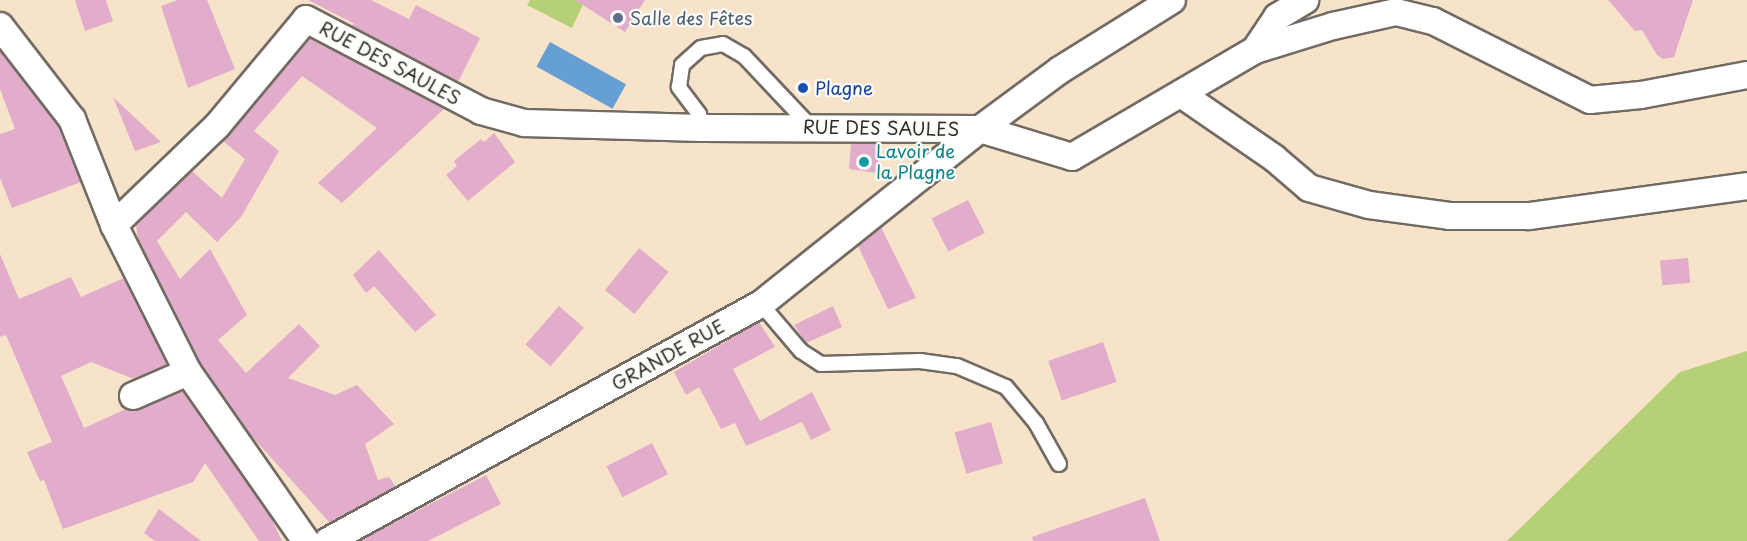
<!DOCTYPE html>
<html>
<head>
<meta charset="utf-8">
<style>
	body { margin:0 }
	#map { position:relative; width:1747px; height:541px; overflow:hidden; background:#f6e3ca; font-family:"Playpen Sans",sans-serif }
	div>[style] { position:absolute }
	.green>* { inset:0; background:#b5d076 }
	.water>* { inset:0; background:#659fd4; transform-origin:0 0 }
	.building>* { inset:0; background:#e2adca; transform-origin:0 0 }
	.roads { filter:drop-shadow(2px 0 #726b63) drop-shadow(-2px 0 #726b63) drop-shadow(0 2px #726b63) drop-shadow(0 -2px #726b63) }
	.service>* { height:14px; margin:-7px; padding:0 7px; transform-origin:7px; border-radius:7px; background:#fff }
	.minor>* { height:26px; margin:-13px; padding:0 13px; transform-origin:13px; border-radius:13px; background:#fff }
	.dots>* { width:16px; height:16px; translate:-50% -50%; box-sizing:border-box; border:3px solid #fdfcf7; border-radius:50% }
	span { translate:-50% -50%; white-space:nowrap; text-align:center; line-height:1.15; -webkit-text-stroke:4.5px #fdfcf7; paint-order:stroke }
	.service-label { font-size:18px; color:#4e5e75 }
	.left { translate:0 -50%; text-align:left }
	.street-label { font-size:18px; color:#2b2b2b }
	.transit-label { font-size:18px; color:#164399 }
	.culture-label { font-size:18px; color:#0d838f }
</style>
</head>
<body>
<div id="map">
	<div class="green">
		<div style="clip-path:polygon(530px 0,585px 0,572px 28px,527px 5px)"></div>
		<div style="clip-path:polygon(1747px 351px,1747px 541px,1507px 541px,1680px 372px)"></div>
	</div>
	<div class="water">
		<div style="left:550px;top:42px;width:87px;height:28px;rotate:29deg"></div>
	</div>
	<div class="building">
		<div style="clip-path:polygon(75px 0,106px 0,113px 21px,85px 31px)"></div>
		<div style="clip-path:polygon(178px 0,207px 0,235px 69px,188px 88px,161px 6px)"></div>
		<div style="clip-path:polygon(308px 0,371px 0,409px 19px,416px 5px,480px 38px,458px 82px,350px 25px,355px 24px)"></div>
		<div style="clip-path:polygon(575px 0,645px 0,625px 32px)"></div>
		<div style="clip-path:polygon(1608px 0,1693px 0,1674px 57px,1663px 59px,1657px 55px,1642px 30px,1635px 31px)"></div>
		<div style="clip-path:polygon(310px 38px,444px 109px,342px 203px,318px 183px,377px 128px,302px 76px,254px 131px,279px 151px,241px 217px,217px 242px,186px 212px,157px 241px,180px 279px,210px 249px,247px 315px,218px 340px,246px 373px,299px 324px,320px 346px,288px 378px,335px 395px,357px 385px,394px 424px,365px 444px,378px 480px,389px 477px,396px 487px,330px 523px,248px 432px,201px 364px,138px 240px,136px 224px,192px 171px,222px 198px,245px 159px,223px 141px)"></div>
		<div style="clip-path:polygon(0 51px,59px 126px,81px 182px,12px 208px,0 178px,0 134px,15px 129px,0 89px)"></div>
		<div style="clip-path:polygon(113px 97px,161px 142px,135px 151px)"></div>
		<div style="clip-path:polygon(494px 133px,515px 162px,468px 201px,446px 175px,457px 166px,454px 161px,481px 139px,484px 142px)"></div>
		<div style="clip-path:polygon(851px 144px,881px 144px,877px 173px,849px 169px)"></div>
		<div style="left:968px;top:200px;width:37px;height:41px;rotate:63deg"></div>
		<div style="clip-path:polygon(881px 227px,916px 298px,888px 309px,858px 246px)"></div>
		<div style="left:639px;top:248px;width:38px;height:54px;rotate:39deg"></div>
		<div style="clip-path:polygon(379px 250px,436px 315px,415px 332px,374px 286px,366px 293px,353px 275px)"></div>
		<div style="clip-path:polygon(0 254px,19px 299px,71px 277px,81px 297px,124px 278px,167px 365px,134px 379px,91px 362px,61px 376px,84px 428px,126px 409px,139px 410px,183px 391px,271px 518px,282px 541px,259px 541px,205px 463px,193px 482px,63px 529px,44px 480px,40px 481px,27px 452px,52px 442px,6px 335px,0 337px)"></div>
		<div style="left:1688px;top:258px;width:25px;height:28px;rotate:85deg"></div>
		<div style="left:559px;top:306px;width:33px;height:51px;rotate:41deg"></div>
		<div style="clip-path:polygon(833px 306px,842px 327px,806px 343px,794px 325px)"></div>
		<div style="clip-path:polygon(759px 322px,775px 347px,733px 369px,760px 421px,812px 392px,831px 430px,811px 440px,802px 422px,746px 446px,735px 423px,721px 429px,699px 387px,686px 395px,674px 372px)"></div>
		<div style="left:1103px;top:342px;width:42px;height:58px;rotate:71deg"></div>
		<div style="left:991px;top:422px;width:43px;height:38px;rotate:74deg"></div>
		<div style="left:652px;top:443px;width:35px;height:51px;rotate:63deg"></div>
		<div style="clip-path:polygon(486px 475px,501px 504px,428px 541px,359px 541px)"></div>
		<div style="clip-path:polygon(1145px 498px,1160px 541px,1033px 541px,1032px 537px)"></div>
		<div style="clip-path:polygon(159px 509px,201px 541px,155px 541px,144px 533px)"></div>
	</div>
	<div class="roads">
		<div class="service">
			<div style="left:702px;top:128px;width:14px;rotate:-102deg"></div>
			<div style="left:699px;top:114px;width:34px;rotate:-127deg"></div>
			<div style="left:679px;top:87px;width:22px;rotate:-82deg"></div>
			<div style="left:682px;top:65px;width:25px;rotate:-42deg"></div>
			<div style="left:701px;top:48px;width:22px;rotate:-10deg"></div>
			<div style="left:723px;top:44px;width:24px;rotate:30deg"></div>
			<div style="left:744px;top:56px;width:96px;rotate:46.7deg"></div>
			<div style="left:761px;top:304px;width:62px;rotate:49.6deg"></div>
			<div style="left:801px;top:351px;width:24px;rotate:33deg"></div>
			<div style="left:821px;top:364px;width:99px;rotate:-1.7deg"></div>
			<div style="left:920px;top:361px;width:37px;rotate:8deg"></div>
			<div style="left:957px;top:366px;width:53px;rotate:23.2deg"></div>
			<div style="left:1006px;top:387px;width:47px;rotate:50.2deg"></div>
			<div style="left:1036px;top:423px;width:47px;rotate:60.7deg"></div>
		</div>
		<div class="minor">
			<div style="left:0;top:26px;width:118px;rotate:52.3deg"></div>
			<div style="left:72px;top:119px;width:114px;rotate:68.4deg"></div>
			<div style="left:114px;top:225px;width:165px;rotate:63.3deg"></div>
			<div style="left:188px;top:372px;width:206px;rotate:55.1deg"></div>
			<div style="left:1255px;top:50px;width:40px;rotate:-56deg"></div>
			<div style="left:1277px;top:17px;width:33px;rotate:-31deg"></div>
			<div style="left:1181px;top:94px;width:113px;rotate:34.5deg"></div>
			<div style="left:1274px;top:158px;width:46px;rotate:40.6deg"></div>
			<div style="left:1309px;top:188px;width:62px;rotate:15.8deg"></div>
			<div style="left:1369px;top:205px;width:81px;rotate:7.8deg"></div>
			<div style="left:1449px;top:216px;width:80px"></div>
			<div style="left:1529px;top:216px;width:220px;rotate:-7.8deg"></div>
			<div style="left:114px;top:225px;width:143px;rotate:-43.9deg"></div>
			<div style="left:217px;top:126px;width:139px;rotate:-50.2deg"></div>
			<div style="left:306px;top:19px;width:198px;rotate:27.7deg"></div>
			<div style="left:481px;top:111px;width:45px;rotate:15.6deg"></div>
			<div style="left:524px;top:123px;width:178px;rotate:1.6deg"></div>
			<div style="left:702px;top:128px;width:278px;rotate:0.2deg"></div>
			<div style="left:980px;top:129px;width:96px;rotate:16.9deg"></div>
			<div style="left:1072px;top:157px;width:212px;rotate:-30.3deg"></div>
			<div style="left:1255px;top:50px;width:82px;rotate:-17.1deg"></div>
			<div style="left:1333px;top:26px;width:65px;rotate:-12.5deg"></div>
			<div style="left:1396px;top:12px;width:38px;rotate:14deg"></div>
			<div style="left:1433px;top:21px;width:176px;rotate:26.7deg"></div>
			<div style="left:1590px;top:100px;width:51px;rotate:-5.6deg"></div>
			<div style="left:1641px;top:95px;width:108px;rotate:-10.7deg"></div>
			<div style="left:133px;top:396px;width:60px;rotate:-23.6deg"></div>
			<div style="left:328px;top:541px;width:494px;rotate:-28.7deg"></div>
			<div style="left:761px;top:304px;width:280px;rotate:-38.6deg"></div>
			<div style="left:980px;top:129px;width:99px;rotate:-36.4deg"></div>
			<div style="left:1060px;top:70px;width:132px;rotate:-32deg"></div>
		</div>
	</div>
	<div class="dots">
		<div style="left:618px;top:18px;background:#5c6f8a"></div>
		<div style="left:803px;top:88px;background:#1a4fb4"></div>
		<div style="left:864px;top:162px;background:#0f9aa8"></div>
	</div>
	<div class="service-label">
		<span class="left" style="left:630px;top:18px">Salle des Fêtes</span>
	</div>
	<div class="street-label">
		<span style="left:390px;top:63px;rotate:28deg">RUE DES SAULES</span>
		<span style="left:881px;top:128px;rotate:1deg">RUE DES SAULES</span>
		<span style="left:668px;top:355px;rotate:-29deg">GRANDE RUE</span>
	</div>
	<div class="transit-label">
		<span class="left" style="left:815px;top:88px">Plagne</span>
	</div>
	<div class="culture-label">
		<span class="left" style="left:876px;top:162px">Lavoir de<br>la Plagne</span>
	</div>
</div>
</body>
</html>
